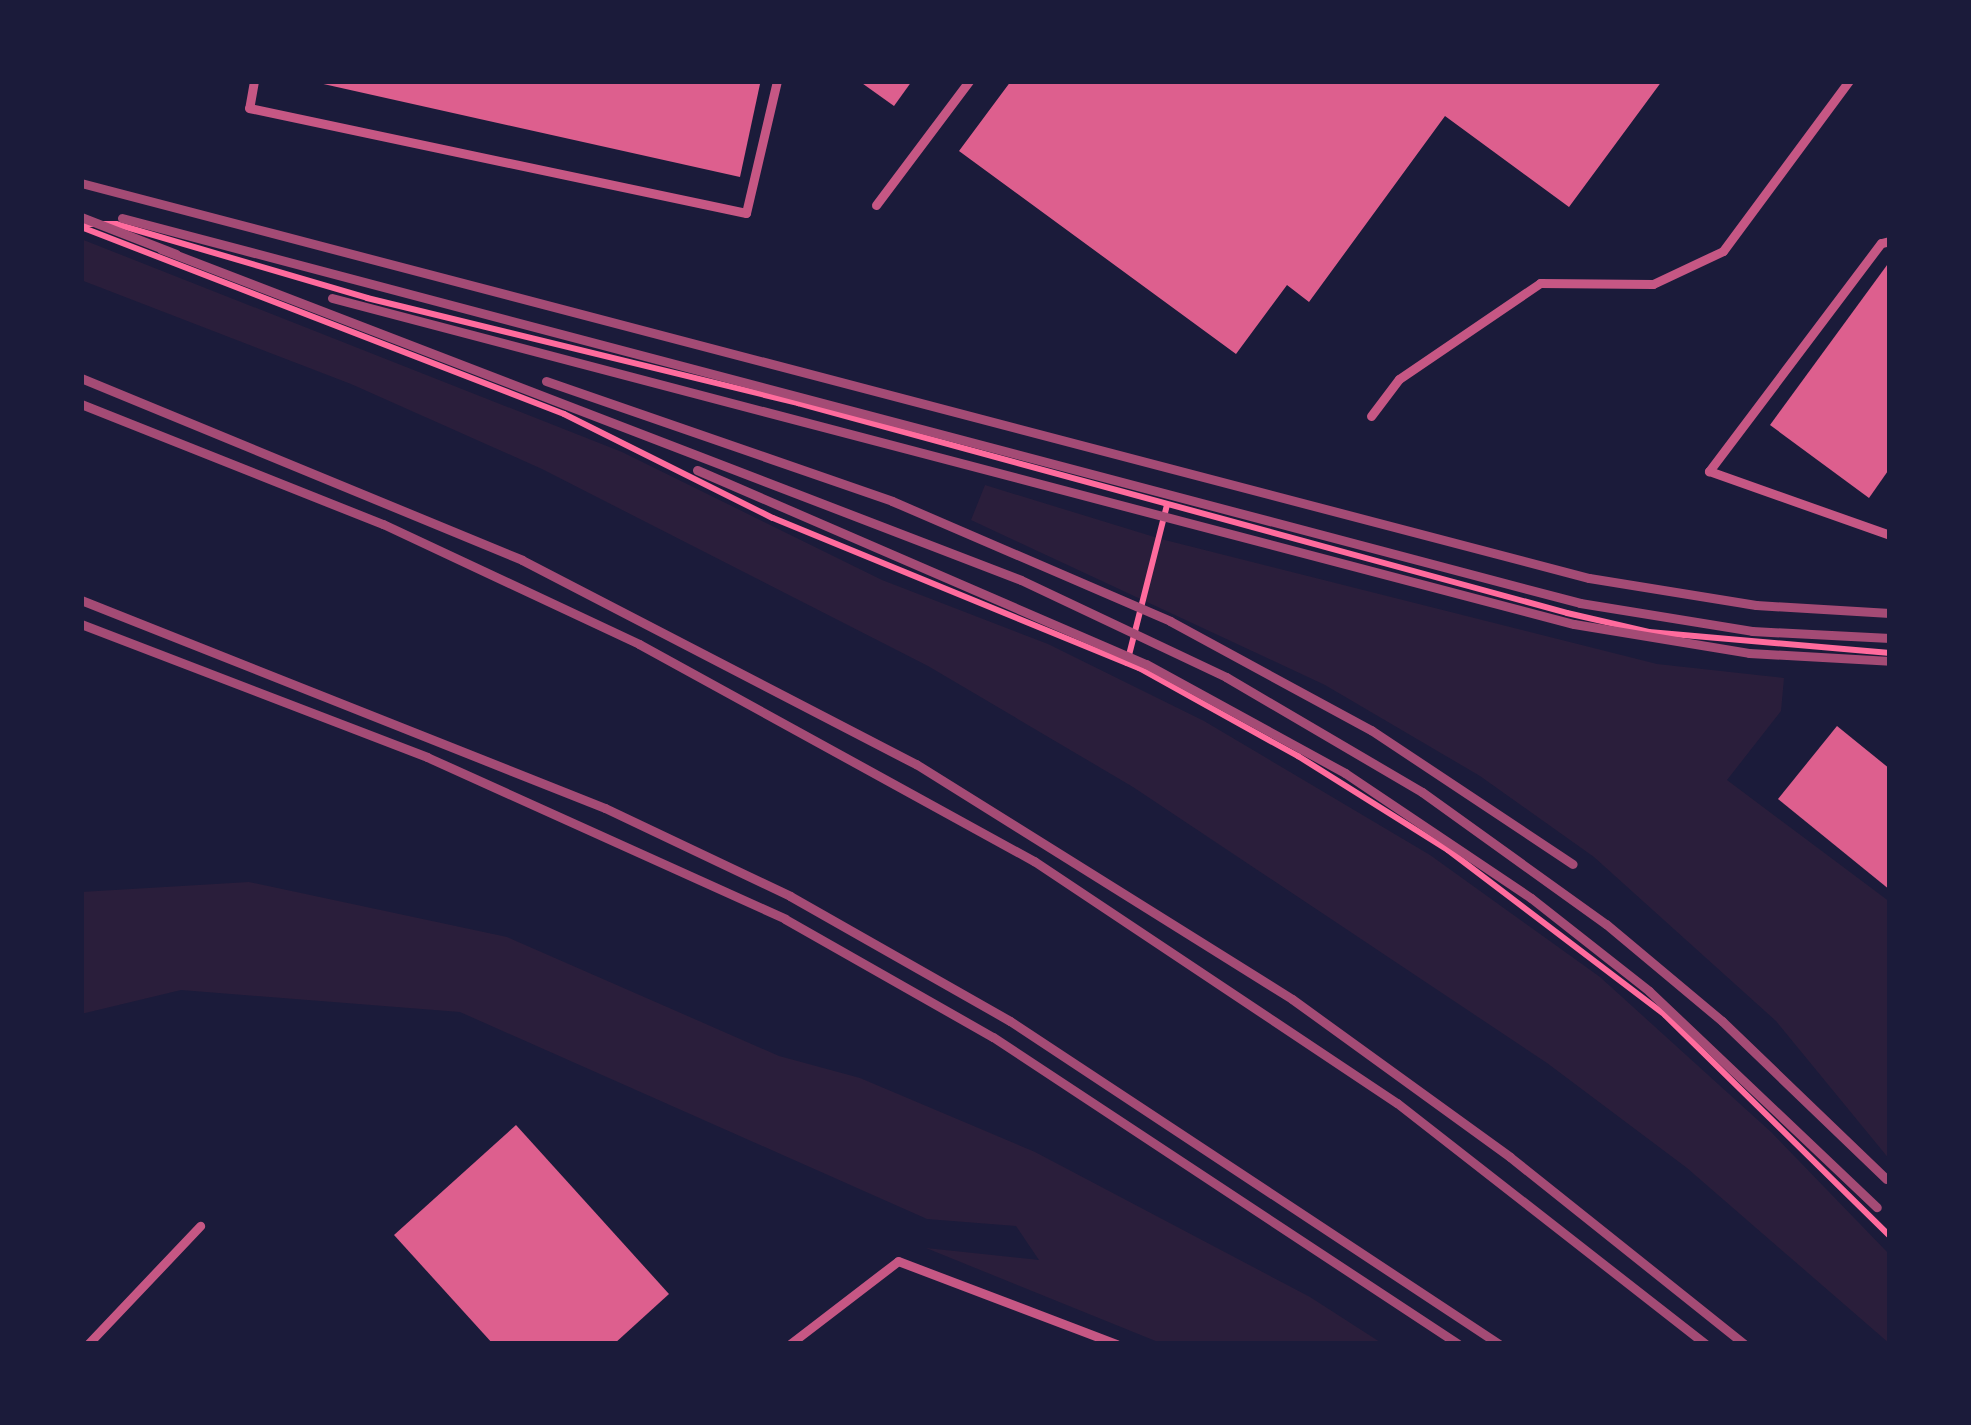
<!DOCTYPE html>
<html>
<head>
<meta charset="utf-8">
<style>
	body { margin:0 }
	#map { position:relative; width:1971px; height:1425px; overflow:hidden; background:#1b1b3a; font-family:Karla,sans-serif }
	div>[style] { position:absolute }
	.green>* { inset:0; background:#2a1e3b }
	.building>* { inset:0; background:#dd5f8e }
	.path>* { height:6px; margin:-3px; padding:0 3px; transform-origin:3px; border-radius:3px; background:#ff6b9d }
	.service>* { height:9px; margin:-4.5px; padding:0 4.5px; transform-origin:4.5px; border-radius:4.5px; background:#c65784 }
	.rail>* { height:9px; margin:-4.5px; padding:0 4.5px; transform-origin:4.5px; border-radius:4.5px; background:#a44b75 }
	span { translate:-50% -50%; white-space:nowrap; text-align:center; line-height:1.15; -webkit-text-stroke:10px #1b1b3a; paint-order:stroke }
	.frame { position:absolute; inset:0; border:84px solid #1b1b3a; pointer-events:none }
</style>
</head>
<body>
<div id="map">
	<div class="green">
		<div style="clip-path:polygon(81px 239px,622px 452px,882px 580px,1048px 644px,1204px 721px,1430px 855px,1600px 977px,1771px 1132px,1890px 1255px,1890px 1344px,1687px 1168px,1547px 1063px,1133px 787px,928px 666px,542px 469px,351px 384px,81px 280px)"></div>
		<div style="clip-path:polygon(985px 485px,1161px 539px,1657px 664px,1784px 678px,1781px 711px,1727px 780px,1890px 902px,1890px 1160px,1776px 1021px,1594px 857px,1480px 776px,1325px 685px,971px 520px)"></div>
		<div style="clip-path:polygon(249px 882px,507px 937px,779px 1056px,860px 1078px,1035px 1152px,1310px 1297px,1383px 1344px,1163px 1344px,926px 1248px,1039px 1260px,1016px 1226px,927px 1219px,460px 1012px,181px 990px,81px 1014px,81px 892px)"></div>
	</div>
	<div class="building">
		<div style="clip-path:polygon(310px 81px,748px 81px,760px 84px,740px 177px)"></div>
		<div style="clip-path:polygon(859px 81px,912px 81px,894px 106px)"></div>
		<div style="clip-path:polygon(1011px 81px,1662px 81px,1569px 207px,1445px 116px,1309px 302px,1287px 285px,1236px 354px,959px 151px)"></div>
		<div style="clip-path:polygon(1890px 261px,1890px 468px,1869px 498px,1770px 425px)"></div>
		<div style="clip-path:polygon(1837px 726px,1890px 769px,1890px 890px,1778px 799px)"></div>
		<div style="clip-path:polygon(516px 1125px,669px 1294px,614px 1344px,493px 1344px,394px 1235px)"></div>
	</div>
	<div class="path">
		<div style="left:81px;top:224px;width:35px"></div>
		<div style="left:116px;top:224px;width:262px;rotate:16.4deg"></div>
		<div style="left:367px;top:298px;width:444px;rotate:13.7deg"></div>
		<div style="left:798px;top:403px;width:797px;rotate:15.27deg"></div>
		<div style="left:1567px;top:613px;width:84px;rotate:13deg"></div>
		<div style="left:1649px;top:632px;width:242px;rotate:5deg"></div>
		<div style="left:81px;top:227px;width:518px;rotate:21.16deg"></div>
		<div style="left:564px;top:414px;width:233px;rotate:26.5deg"></div>
		<div style="left:773px;top:518px;width:396px;rotate:22.3deg"></div>
		<div style="left:1139px;top:668px;width:182px;rotate:29deg"></div>
		<div style="left:1298px;top:756px;width:177px;rotate:32.1deg"></div>
		<div style="left:1448px;top:850px;width:273px;rotate:37.2deg"></div>
		<div style="left:1665px;top:1015px;width:315px;rotate:44.5deg"></div>
		<div style="left:1127px;top:663px;width:163px;rotate:-75.8deg"></div>
	</div>
	<div class="service">
		<div style="left:254px;top:81px;width:27px;rotate:100deg"></div>
		<div style="left:249px;top:108px;width:508px;rotate:11.93deg"></div>
		<div style="left:746px;top:213px;width:136px;rotate:-76.8deg"></div>
		<div style="left:876px;top:205px;width:155px;rotate:-53.1deg"></div>
		<div style="left:1890px;top:241px;width:9px;rotate:167deg"></div>
		<div style="left:1881px;top:243px;width:286px;rotate:127deg"></div>
		<div style="left:1709px;top:471px;width:192px;rotate:19.5deg"></div>
		<div style="left:1371px;top:416px;width:46px;rotate:-52.9deg"></div>
		<div style="left:1399px;top:379px;width:171px;rotate:-34.2deg"></div>
		<div style="left:1540px;top:283px;width:113px;rotate:0.5deg"></div>
		<div style="left:1653px;top:284px;width:77px;rotate:-25.2deg"></div>
		<div style="left:1723px;top:251px;width:212px;rotate:-53.5deg"></div>
		<div style="left:88px;top:1344px;width:163px;rotate:-46.5deg"></div>
		<div style="left:790px;top:1344px;width:136px;rotate:-37.5deg"></div>
		<div style="left:898px;top:1261px;width:234px;rotate:20.8deg"></div>
	</div>
	<div class="rail">
		<div style="left:81px;top:183px;width:1559px;rotate:14.68deg"></div>
		<div style="left:1589px;top:578px;width:169px;rotate:9.2deg"></div>
		<div style="left:1756px;top:605px;width:134px;rotate:3.4deg"></div>
		<div style="left:81px;top:217px;width:102px;rotate:21.3deg"></div>
		<div style="left:122px;top:218px;width:1508px;rotate:14.79deg"></div>
		<div style="left:1580px;top:603px;width:174px;rotate:9.2deg"></div>
		<div style="left:1752px;top:631px;width:138px;rotate:2.9deg"></div>
		<div style="left:161px;top:249px;width:921px;rotate:21.05deg"></div>
		<div style="left:1021px;top:580px;width:227px;rotate:25.3deg"></div>
		<div style="left:1226px;top:677px;width:227px;rotate:30.4deg"></div>
		<div style="left:1422px;top:792px;width:226px;rotate:35.7deg"></div>
		<div style="left:1606px;top:924px;width:151px;rotate:39.9deg"></div>
		<div style="left:1722px;top:1021px;width:228px;rotate:43.9deg"></div>
		<div style="left:332px;top:298px;width:1284px;rotate:14.71deg"></div>
		<div style="left:1574px;top:624px;width:177px;rotate:9.4deg"></div>
		<div style="left:1749px;top:653px;width:141px;rotate:3.2deg"></div>
		<div style="left:81px;top:378px;width:477px;rotate:22.4deg"></div>
		<div style="left:522px;top:560px;width:444px;rotate:27.4deg"></div>
		<div style="left:916px;top:764px;width:443px;rotate:32deg"></div>
		<div style="left:1292px;top:999px;width:269px;rotate:35.9deg"></div>
		<div style="left:1510px;top:1157px;width:300px;rotate:38.6deg"></div>
		<div style="left:546px;top:381px;width:366px;rotate:19.1deg"></div>
		<div style="left:892px;top:501px;width:303px;rotate:23.3deg"></div>
		<div style="left:1170px;top:621px;width:229px;rotate:28.5deg"></div>
		<div style="left:1371px;top:730px;width:242px;rotate:33.6deg"></div>
		<div style="left:81px;top:404px;width:325px;rotate:21.7deg"></div>
		<div style="left:383px;top:524px;width:283px;rotate:25.1deg"></div>
		<div style="left:639px;top:644px;width:451px;rotate:28.8deg"></div>
		<div style="left:1034px;top:861px;width:436px;rotate:33.7deg"></div>
		<div style="left:1397px;top:1103px;width:392px;rotate:38deg"></div>
		<div style="left:697px;top:470px;width:489px;rotate:23.4deg"></div>
		<div style="left:1146px;top:664px;width:227px;rotate:28.7deg"></div>
		<div style="left:1345px;top:773px;width:224px;rotate:33.9deg"></div>
		<div style="left:1531px;top:898px;width:150px;rotate:38.2deg"></div>
		<div style="left:1649px;top:991px;width:314px;rotate:43.5deg"></div>
		<div style="left:81px;top:600px;width:564px;rotate:21.65deg"></div>
		<div style="left:605px;top:808px;width:205px;rotate:25.4deg"></div>
		<div style="left:790px;top:896px;width:253px;rotate:29.6deg"></div>
		<div style="left:1010px;top:1021px;width:586px;rotate:33.45deg"></div>
		<div style="left:81px;top:624px;width:371px;rotate:21deg"></div>
		<div style="left:427px;top:757px;width:393px;rotate:24.3deg"></div>
		<div style="left:785px;top:919px;width:239px;rotate:29.6deg"></div>
		<div style="left:993px;top:1037px;width:557px;rotate:33.43deg"></div>
	</div>
	<div class="frame"></div>
</div>
</body>
</html>
